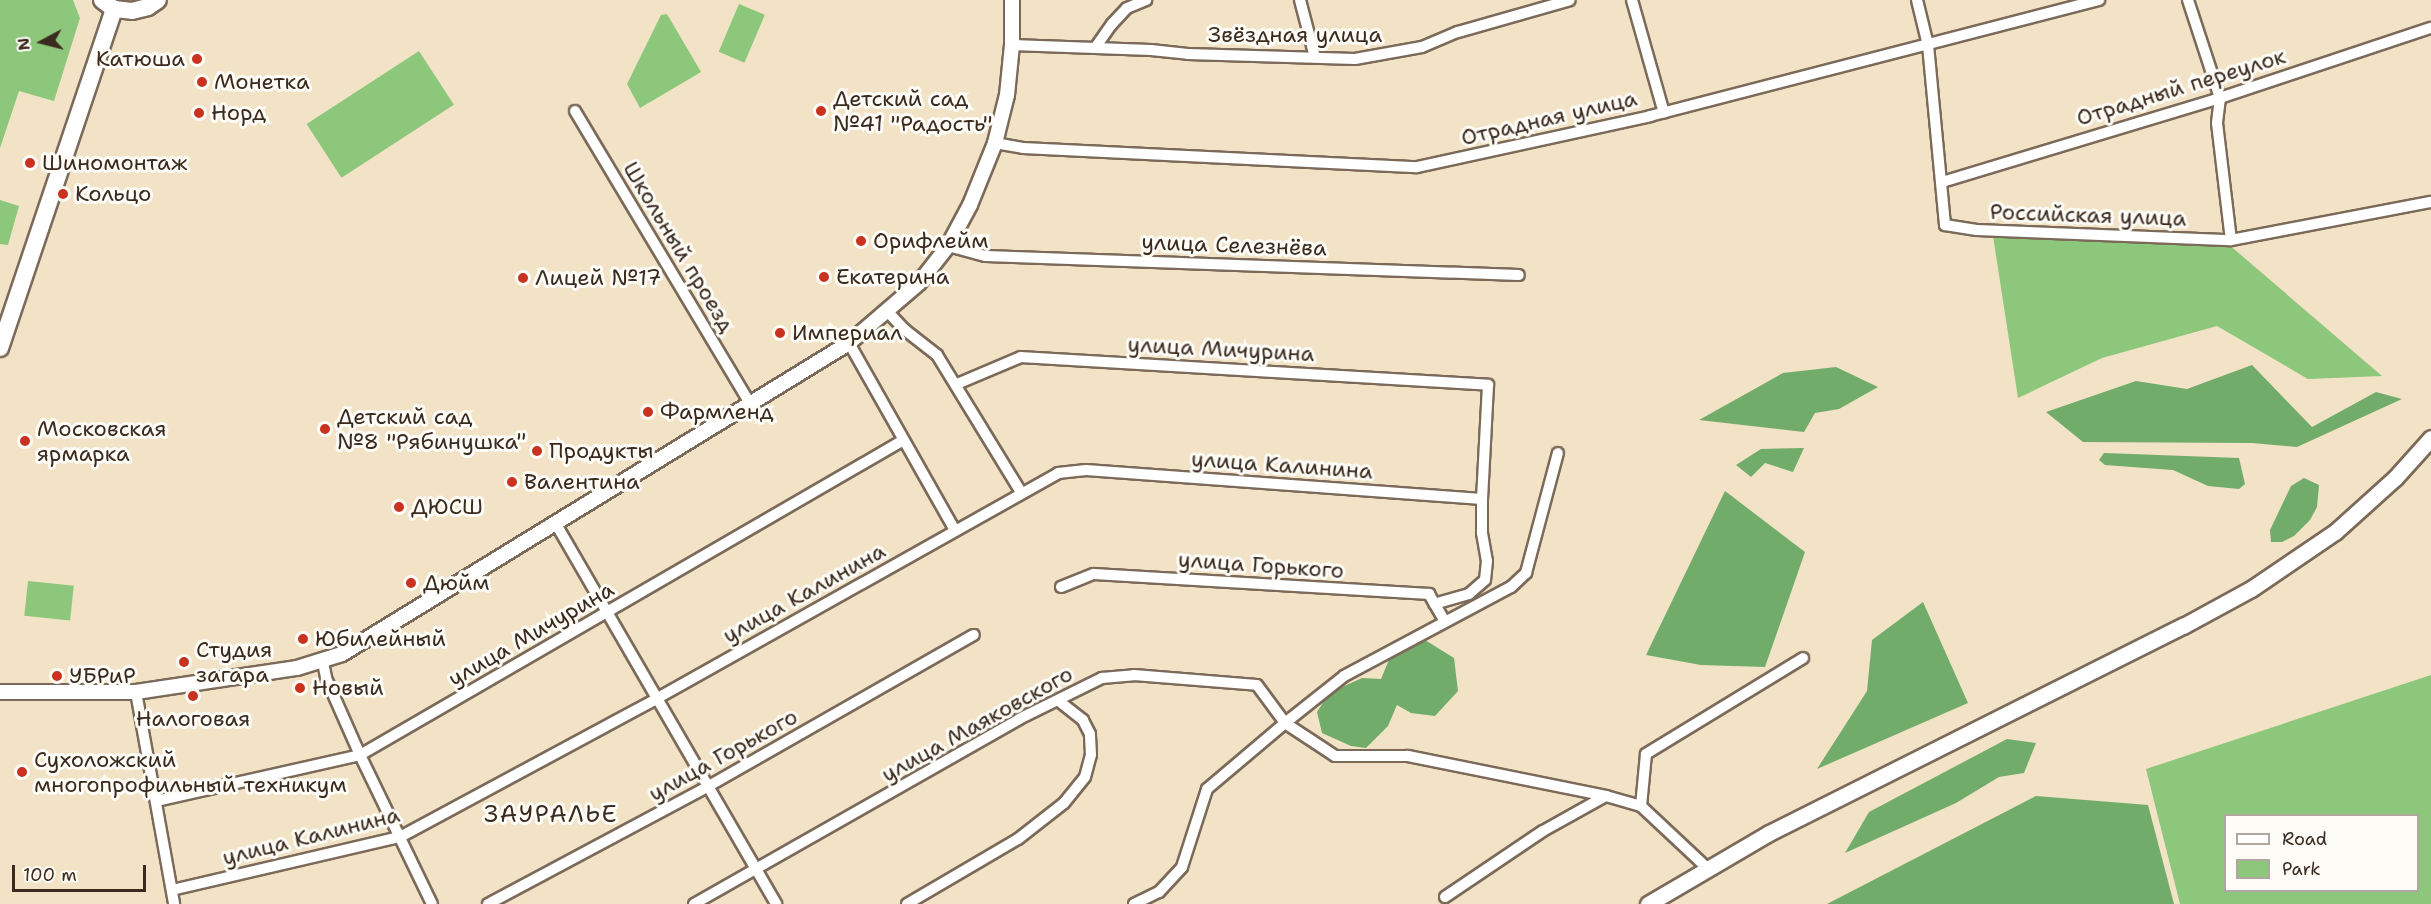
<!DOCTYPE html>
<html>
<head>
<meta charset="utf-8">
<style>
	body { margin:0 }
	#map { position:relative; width:2431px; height:904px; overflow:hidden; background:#f2e2c6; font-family:"Shantell Sans",sans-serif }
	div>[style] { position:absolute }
	.green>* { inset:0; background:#8cc77b; transform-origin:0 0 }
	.forest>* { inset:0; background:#71ac6b }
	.roads { filter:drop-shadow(2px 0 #7b6a59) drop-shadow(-2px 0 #7b6a59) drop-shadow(0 2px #7b6a59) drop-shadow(0 -2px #7b6a59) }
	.minor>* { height:10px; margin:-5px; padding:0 5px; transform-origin:5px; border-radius:5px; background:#fff }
	.tertiary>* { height:14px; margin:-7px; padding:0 7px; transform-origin:7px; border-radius:7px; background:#fff }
	.secondary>* { height:15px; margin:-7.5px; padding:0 7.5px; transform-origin:7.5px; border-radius:7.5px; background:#fff }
	.primary>* { height:16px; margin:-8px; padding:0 8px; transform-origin:8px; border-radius:8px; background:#fff }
	.dots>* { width:16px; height:16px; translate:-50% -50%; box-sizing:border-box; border:3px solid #fdfcf7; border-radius:50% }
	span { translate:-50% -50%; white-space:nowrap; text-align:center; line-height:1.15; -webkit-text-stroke:6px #fdfcf7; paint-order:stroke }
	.street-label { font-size:22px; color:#3b2a1e }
	.poi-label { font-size:22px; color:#3b2a1e }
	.right { translate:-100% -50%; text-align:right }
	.left { translate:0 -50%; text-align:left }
	.neighbourhood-label { font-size:24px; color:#3b2a1e; letter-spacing:1.5px }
	.legend { position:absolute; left:2224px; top:814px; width:195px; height:78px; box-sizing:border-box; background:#fdfcf7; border:2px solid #afa8a0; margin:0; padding:8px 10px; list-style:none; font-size:18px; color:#3b2a1e }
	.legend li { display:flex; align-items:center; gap:12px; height:30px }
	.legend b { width:30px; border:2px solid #afa8a0 }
	.north { position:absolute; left:12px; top:12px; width:60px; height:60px; -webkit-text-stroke:4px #fdfcf7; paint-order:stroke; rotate:263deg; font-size:16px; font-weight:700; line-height:24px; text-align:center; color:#3b2a1e }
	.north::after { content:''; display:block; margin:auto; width:21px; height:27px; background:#3b2a1e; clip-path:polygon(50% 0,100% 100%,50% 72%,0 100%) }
	.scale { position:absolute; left:12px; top:865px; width:134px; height:27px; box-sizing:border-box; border:3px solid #3b2a1e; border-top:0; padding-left:8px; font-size:18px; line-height:21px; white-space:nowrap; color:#3b2a1e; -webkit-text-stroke:4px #fdfcf7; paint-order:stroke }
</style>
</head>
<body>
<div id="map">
	<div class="green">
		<div style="clip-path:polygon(0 0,73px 0,80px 18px,54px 101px,19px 91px,0 148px)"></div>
		<div style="left:739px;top:4px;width:28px;height:52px;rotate:23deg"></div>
		<div style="clip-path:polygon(667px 14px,701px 72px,640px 108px,627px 84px,661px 15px)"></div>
		<div style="left:419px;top:51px;width:64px;height:134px;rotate:57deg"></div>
		<div style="clip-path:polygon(0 200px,19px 206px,8px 245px,0 244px)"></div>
		<div style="clip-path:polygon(1993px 236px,2220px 237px,2382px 376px,2308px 379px,2217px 326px,2102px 358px,2018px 398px)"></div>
		<div style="left:28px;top:581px;width:46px;height:35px;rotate:6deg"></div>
		<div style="clip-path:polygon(evenodd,2431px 675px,2431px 904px,2180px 904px,2146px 769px,2431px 675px,2226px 816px,2418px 816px,2418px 890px,2226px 890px,2226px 816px)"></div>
	</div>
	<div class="forest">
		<div style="clip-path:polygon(2252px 365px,2312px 427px,2376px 392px,2402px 399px,2297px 447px,2252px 443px,2083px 442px,2046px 412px,2136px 381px,2187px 389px)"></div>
		<div style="clip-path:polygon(1836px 367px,1878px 387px,1839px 409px,1815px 413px,1804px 432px,1699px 420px,1783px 373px)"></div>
		<div style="clip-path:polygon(1804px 448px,1793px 472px,1765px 463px,1751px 477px,1736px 465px,1761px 449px)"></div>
		<div style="clip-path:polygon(2104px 453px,2239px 458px,2245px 484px,2239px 489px,2208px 486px,2173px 470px,2105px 465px,2099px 460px)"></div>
		<div style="clip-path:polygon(2304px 478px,2319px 485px,2317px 507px,2310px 520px,2294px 536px,2282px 542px,2271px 542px,2270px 530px,2291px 486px)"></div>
		<div style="clip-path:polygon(1725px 491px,1805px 552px,1765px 667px,1701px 665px,1646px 655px)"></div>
		<div style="clip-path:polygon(1923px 602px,1968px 703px,1817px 769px,1867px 691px,1872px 640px)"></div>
		<div style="clip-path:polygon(1425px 640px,1454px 658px,1458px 691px,1435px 716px,1411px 713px,1397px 705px,1388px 726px,1366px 748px,1351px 746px,1322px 733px,1317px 712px,1329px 693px,1362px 678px,1381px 679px,1391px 655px)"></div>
		<div style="clip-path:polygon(2007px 739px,2036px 743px,2024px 773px,1999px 777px,1956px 803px,1845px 853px,1869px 812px)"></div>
		<div style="clip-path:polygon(2036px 796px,2148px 805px,2174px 904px,1827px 904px)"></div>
	</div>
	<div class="roads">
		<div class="minor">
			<div style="left:1300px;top:0;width:59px;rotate:75.3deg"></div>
			<div style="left:1632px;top:0;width:117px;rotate:74.2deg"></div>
			<div style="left:1917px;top:0;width:46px;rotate:76.3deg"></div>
			<div style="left:1928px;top:45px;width:181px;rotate:84.6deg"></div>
			<div style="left:1945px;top:225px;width:32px;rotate:9deg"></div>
			<div style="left:1977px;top:230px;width:254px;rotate:2.3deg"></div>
			<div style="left:2231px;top:240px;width:204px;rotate:-10.8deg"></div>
			<div style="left:2188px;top:0;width:103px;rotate:71.9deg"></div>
			<div style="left:2220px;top:98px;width:25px;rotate:97deg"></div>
			<div style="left:2217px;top:123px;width:118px;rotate:83.2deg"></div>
			<div style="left:1012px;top:45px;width:139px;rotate:2.1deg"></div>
			<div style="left:1151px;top:50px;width:37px;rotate:6deg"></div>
			<div style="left:1188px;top:54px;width:167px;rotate:1.7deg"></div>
			<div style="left:1355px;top:59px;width:68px;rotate:-10.2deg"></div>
			<div style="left:1422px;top:47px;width:39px;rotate:-23deg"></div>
			<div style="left:1458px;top:32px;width:116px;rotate:-15.9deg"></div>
			<div style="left:1095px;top:48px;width:29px;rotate:-55deg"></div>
			<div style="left:1112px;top:24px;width:22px;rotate:-47deg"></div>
			<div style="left:1127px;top:8px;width:21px;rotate:-23deg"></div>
			<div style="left:575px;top:111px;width:340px;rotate:59.1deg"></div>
			<div style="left:995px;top:143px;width:28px;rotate:10deg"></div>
			<div style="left:1023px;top:148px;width:394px;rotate:2.8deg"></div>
			<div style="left:1417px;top:167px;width:239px;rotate:-12.3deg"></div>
			<div style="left:1650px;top:116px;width:464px;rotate:-14.5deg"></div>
			<div style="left:1942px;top:182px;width:290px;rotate:-16.8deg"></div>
			<div style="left:2220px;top:98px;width:222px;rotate:-18.4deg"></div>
			<div style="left:948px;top:246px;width:39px;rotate:15deg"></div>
			<div style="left:986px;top:256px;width:533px;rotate:2.04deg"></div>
			<div style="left:888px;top:312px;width:25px;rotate:47deg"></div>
			<div style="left:905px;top:330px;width:41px;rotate:38deg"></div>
			<div style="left:937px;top:355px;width:161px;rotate:58.5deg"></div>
			<div style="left:849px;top:343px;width:215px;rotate:60.5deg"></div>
			<div style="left:957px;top:384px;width:69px;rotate:-22.9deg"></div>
			<div style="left:1021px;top:357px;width:468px;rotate:3.4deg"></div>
			<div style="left:1488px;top:385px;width:114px;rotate:93deg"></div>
			<div style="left:1482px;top:499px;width:34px;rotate:90deg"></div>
			<div style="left:1482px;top:533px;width:28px;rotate:80deg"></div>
			<div style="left:1487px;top:561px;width:19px;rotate:96deg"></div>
			<div style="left:1485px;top:580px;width:21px;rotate:139deg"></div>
			<div style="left:1469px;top:594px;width:36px;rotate:164deg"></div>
			<div style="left:556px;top:524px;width:439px;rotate:59.9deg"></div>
			<div style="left:1061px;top:587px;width:35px;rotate:-22deg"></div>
			<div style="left:1094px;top:574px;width:336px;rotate:3.4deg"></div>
			<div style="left:1429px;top:594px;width:32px;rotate:60deg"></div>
			<div style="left:323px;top:662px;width:16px;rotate:79deg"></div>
			<div style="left:326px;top:678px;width:84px;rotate:66.2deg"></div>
			<div style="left:360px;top:755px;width:165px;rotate:64.2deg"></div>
			<div style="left:136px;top:692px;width:215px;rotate:79.8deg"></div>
			<div style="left:156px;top:801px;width:209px;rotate:-12.7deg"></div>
			<div style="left:360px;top:755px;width:626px;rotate:-30.09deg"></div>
			<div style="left:1641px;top:806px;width:91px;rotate:43.2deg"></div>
			<div style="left:172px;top:890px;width:234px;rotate:-13.1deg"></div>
			<div style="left:400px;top:837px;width:291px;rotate:-28.3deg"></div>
			<div style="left:656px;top:699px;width:461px;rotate:-29.3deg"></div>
			<div style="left:1058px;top:473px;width:28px;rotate:-6deg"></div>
			<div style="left:1086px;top:470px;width:397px;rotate:4.2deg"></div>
			<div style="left:1445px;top:897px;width:118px;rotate:-34deg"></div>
			<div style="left:1543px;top:831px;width:72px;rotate:-29.1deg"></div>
			<div style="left:1606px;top:796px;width:36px;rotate:16deg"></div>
			<div style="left:1641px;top:806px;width:52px;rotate:-84.5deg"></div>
			<div style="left:1646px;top:754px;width:184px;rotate:-31.4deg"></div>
			<div style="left:488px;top:904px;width:248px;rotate:-28.1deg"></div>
			<div style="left:707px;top:787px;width:307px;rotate:-29.7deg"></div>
			<div style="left:694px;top:904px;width:374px;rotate:-29.6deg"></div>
			<div style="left:1019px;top:719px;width:93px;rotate:-26.3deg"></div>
			<div style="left:1102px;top:678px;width:32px;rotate:-5deg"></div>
			<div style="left:1134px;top:675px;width:123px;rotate:4.6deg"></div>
			<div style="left:1257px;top:685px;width:47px;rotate:53.6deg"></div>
			<div style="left:1285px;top:723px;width:60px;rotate:33.4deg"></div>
			<div style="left:1335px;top:756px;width:73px"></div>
			<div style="left:1408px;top:756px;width:202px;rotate:11.4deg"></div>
			<div style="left:907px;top:904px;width:129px;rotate:-30.4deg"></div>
			<div style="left:1018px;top:839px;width:58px;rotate:-38deg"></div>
			<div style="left:1064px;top:803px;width:33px;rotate:-51deg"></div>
			<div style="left:1085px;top:777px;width:23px;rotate:-75deg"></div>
			<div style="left:1091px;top:755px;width:21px;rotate:-93deg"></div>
			<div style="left:1090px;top:734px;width:16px;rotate:-117deg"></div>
			<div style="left:1083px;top:720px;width:31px;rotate:-142deg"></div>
			<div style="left:1134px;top:904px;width:28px;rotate:-26deg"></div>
			<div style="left:1159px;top:892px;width:34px;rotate:-47deg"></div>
			<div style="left:1182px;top:867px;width:82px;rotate:-72.2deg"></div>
			<div style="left:1207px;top:789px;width:102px;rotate:-40.2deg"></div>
			<div style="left:1285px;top:723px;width:75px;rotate:-38.5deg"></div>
			<div style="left:1344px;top:676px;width:189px;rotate:-28.1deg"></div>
			<div style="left:1511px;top:587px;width:21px;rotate:-43deg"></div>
			<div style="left:1526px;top:573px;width:124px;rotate:-75.1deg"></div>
		</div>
		<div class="tertiary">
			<div style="left:0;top:692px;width:136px"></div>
			<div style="left:136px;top:692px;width:163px;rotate:-8.5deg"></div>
			<div style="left:297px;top:668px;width:47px;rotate:-17.3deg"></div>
			<div style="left:342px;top:654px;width:595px;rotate:-31.53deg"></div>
			<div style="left:849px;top:343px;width:92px;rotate:-40.6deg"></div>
			<div style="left:919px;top:283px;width:47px;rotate:-51.9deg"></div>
			<div style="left:948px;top:246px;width:47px;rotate:-61.8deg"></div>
			<div style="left:970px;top:205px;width:67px;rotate:-68deg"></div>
			<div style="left:995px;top:143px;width:49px;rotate:-76deg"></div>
			<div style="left:1007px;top:95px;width:50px;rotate:-84.3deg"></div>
			<div style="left:1012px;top:45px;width:45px;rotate:-90deg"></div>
		</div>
		<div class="secondary">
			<div style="left:1648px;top:904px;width:140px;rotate:-30.4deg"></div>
			<div style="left:1769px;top:833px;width:463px;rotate:-26.6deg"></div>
			<div style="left:2183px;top:626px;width:77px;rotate:-28.6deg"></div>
			<div style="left:2251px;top:589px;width:102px;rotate:-34.2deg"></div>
			<div style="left:2335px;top:532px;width:81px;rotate:-42deg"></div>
			<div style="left:2395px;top:478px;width:54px;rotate:-48deg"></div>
		</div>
		<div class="primary">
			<div style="left:102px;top:0;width:15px;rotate:37deg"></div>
			<div style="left:114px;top:9px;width:18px;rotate:6deg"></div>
			<div style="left:132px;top:11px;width:16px;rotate:-14deg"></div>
			<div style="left:148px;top:7px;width:12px;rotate:-35deg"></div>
			<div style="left:0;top:348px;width:358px;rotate:-71.4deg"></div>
		</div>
	</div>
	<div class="dots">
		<div style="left:197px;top:59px;background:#c8321e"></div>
		<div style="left:202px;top:82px;background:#c8321e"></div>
		<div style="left:821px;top:111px;background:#c8321e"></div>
		<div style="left:199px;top:113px;background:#c8321e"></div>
		<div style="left:30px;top:163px;background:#c8321e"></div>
		<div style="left:63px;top:194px;background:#c8321e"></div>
		<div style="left:861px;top:241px;background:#c8321e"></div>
		<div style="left:824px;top:277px;background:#c8321e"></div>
		<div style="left:523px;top:278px;background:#c8321e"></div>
		<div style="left:780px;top:333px;background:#c8321e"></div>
		<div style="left:648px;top:412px;background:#c8321e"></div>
		<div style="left:325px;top:429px;background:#c8321e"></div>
		<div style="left:25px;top:441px;background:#c8321e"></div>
		<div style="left:537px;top:451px;background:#c8321e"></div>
		<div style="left:512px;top:482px;background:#c8321e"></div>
		<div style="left:399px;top:507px;background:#c8321e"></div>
		<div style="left:411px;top:583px;background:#c8321e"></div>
		<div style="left:303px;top:639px;background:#c8321e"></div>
		<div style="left:184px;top:662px;background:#c8321e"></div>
		<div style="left:57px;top:676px;background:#c8321e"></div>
		<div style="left:300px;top:688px;background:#c8321e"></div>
		<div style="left:193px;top:696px;background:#c8321e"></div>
		<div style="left:22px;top:772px;background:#c8321e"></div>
	</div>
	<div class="street-label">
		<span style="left:1295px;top:35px">Звёздная улица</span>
		<span style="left:2181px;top:87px;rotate:-17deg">Отрадный переулок</span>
		<span style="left:1549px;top:118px;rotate:-13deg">Отрадная улица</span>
		<span style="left:2088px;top:215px;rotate:2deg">Российская улица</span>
		<span style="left:1234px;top:245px;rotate:2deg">улица Селезнёва</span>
		<span style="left:679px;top:247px;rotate:59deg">Школьный проезд</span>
		<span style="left:1221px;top:349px;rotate:3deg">улица Мичурина</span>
		<span style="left:1282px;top:465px;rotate:4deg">улица Калинина</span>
		<span style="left:1261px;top:565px;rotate:4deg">улица Горького</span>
		<span style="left:804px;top:593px;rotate:-29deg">улица Калинина</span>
		<span style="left:531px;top:634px;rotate:-30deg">улица Мичурина</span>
		<span style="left:977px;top:724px;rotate:-29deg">улица Маяковского</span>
		<span style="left:723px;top:755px;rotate:-29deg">улица Горького</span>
		<span style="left:311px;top:836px;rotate:-14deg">улица Калинина</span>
	</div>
	<div class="poi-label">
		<span class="right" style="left:185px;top:59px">Катюша</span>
		<span class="left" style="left:214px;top:82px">Монетка</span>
		<span class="left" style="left:833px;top:111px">Детский сад<br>№41 "Радость"</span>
		<span class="left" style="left:211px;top:113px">Норд</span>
		<span class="left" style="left:42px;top:163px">Шиномонтаж</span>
		<span class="left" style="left:75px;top:194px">Кольцо</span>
		<span class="left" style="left:873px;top:241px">Орифлейм</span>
		<span class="left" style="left:836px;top:277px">Екатерина</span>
		<span class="left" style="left:535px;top:278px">Лицей №17</span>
		<span class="left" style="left:792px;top:333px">Империал</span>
		<span class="left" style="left:660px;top:412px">Фармленд</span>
		<span class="left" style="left:337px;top:429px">Детский сад<br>№8 "Рябинушка"</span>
		<span class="left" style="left:37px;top:441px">Московская<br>ярмарка</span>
		<span class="left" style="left:549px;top:451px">Продукты</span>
		<span class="left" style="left:524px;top:482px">Валентина</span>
		<span class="left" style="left:411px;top:507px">ДЮСШ</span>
		<span class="left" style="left:423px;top:583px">Дюйм</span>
		<span class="left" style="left:315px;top:639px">Юбилейный</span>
		<span class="left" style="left:196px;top:662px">Студия<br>загара</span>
		<span class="left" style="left:69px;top:676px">УБРиР</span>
		<span class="left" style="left:312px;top:688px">Новый</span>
		<span style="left:193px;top:719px">Налоговая</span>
		<span class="left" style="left:34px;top:772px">Сухоложский<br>многопрофильный техникум</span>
	</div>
	<div class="neighbourhood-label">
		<span style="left:551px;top:815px">ЗАУРАЛЬЕ</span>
	</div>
	<ul class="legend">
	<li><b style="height:8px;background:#fff"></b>Road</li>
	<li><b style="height:16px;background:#8cc77b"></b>Park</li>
	</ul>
	<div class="north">N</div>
	<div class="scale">100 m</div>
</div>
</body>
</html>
